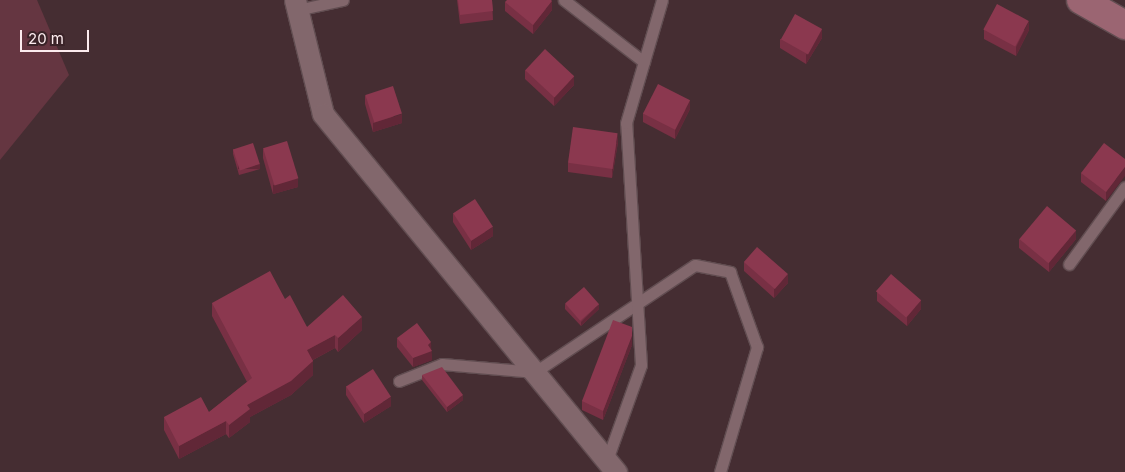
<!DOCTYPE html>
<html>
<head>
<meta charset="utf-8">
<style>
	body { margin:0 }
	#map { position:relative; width:1125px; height:472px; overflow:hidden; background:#452d32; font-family:Inter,sans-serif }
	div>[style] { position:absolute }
	.green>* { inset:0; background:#653641 }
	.roads { filter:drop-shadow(1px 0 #614d51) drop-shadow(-1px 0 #614d51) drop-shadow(0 1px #614d51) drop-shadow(0 -1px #614d51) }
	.lane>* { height:11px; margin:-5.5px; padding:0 5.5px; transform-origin:5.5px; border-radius:5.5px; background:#82676c }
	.street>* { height:21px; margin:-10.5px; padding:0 10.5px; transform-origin:10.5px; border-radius:10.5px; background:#82676c }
	.secondary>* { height:28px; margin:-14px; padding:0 14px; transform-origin:14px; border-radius:14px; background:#9b6572 }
	.wall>* { inset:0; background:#783044 }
	.shaded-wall>* { inset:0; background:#612737; transform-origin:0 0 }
	.building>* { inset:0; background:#8b384f; transform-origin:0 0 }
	span { translate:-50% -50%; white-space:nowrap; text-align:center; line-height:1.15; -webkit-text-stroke:4px #3a2328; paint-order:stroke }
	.scale { position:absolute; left:20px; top:30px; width:69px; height:22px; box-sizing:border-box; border:2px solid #fcebee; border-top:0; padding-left:6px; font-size:15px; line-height:18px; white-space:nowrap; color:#fcebee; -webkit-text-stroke:4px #3a2328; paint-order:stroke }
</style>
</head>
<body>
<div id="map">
	<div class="green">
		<div style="clip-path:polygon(0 0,37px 0,69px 75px,0 160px)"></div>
	</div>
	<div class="roads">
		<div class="lane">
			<div style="left:564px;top:0;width:101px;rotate:37.8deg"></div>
			<div style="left:297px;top:10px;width:47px;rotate:-12.3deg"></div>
			<div style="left:1069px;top:264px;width:95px;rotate:-54deg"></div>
			<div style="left:399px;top:381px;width:46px;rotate:-21.6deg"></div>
			<div style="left:442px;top:364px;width:93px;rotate:4.9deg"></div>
			<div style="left:535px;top:372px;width:192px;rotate:-33.8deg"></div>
			<div style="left:695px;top:265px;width:36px;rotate:11deg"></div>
			<div style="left:730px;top:272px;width:80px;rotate:70.2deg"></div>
			<div style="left:757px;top:347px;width:130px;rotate:106.5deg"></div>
			<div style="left:607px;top:460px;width:101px;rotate:-70.3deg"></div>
			<div style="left:641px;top:365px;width:242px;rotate:-93.5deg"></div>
			<div style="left:626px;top:123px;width:128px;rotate:-73.7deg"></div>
		</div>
		<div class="street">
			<div style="left:295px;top:0;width:117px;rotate:76.2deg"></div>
			<div style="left:323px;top:114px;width:463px;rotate:50.7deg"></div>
		</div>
		<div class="secondary">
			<div style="left:1081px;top:0;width:51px;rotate:29.6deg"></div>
		</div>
	</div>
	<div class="wall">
		<div style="clip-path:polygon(457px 0,492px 0,493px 20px,460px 24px)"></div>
		<div style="clip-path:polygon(505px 2px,552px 10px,533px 34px,505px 11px)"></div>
		<div style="clip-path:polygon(984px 30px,1029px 30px,1016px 56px,984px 39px)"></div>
		<div style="clip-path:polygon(822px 38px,806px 64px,780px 48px,780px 39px)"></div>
		<div style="clip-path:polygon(525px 70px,574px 85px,554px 106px,525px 79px)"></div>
		<div style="clip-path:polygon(365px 95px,402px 123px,373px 132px,365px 104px)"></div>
		<div style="clip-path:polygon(690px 109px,675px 139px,643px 122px,643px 113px)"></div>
		<div style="clip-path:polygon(618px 142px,612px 178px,568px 172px,568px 163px)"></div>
		<div style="clip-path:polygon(233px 149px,260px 169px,239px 175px,233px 154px)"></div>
		<div style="clip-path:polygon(263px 149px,298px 187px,273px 194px,263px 158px)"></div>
		<div style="clip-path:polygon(1125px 159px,1106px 201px,1081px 182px,1081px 173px)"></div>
		<div style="clip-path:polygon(453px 213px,493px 236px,471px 250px,453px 222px)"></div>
		<div style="clip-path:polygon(1019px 239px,1076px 239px,1049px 272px,1019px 248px)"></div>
		<div style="clip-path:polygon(744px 262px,788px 283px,774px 298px,744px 271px)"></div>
		<div style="clip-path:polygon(877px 292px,921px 309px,907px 326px,877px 301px)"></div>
		<div style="clip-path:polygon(285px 299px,307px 327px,362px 330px,338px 352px,335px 348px,313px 360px,313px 375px,291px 395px,250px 417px,250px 422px,229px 438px,226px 434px,179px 459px,164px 430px,164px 417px,209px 412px,247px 382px,212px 316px,212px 303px)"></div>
		<div style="clip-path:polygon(565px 304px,599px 309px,581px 326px,565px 309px)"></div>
		<div style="clip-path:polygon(397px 338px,431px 350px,432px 360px,413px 367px,397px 347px)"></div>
		<div style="clip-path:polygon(632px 345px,603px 420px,582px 410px,582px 401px)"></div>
		<div style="clip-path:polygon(422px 375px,463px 400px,447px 412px,422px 380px)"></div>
		<div style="clip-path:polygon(346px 386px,391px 406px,364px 423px,346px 395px)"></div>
	</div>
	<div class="shaded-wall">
		<div style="clip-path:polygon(552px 1px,552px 10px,533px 34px,533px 25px)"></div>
		<div style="clip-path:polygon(1029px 21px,1029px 30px,1016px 56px,1016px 47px)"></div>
		<div style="clip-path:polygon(822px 29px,822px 38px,806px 64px,806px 55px)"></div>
		<div style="clip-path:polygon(574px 76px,574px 85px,554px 106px,554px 97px)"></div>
		<div style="clip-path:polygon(690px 100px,690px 109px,675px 139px,675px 130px)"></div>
		<div style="clip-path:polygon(402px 114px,402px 123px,373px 132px,373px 123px)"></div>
		<div style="clip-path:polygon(618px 133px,618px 142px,612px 178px,612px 169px)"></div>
		<div style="left:260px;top:164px;width:5px;height:22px;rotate:90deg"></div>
		<div style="clip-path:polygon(1125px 167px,1125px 176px,1106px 201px,1106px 192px)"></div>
		<div style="clip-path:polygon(298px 178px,298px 187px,273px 194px,273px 185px)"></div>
		<div style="clip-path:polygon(493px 227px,493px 236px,471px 250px,471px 241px)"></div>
		<div style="clip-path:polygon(1076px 230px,1076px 239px,1049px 272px,1049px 263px)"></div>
		<div style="clip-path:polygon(788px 274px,788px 283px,774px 298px,774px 289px)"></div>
		<div style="clip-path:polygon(921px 300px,921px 309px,907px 326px,907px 317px)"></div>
		<div style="clip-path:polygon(599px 304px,599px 309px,581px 326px,581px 322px)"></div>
		<div style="clip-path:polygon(362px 317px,362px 330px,338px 352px,338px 338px)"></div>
		<div style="clip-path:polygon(335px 335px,335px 348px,307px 363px,307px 350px)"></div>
		<div style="clip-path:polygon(632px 336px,632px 345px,603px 420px,603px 411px)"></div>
		<div style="clip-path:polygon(431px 342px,432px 360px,413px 367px,413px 358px)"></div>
		<div style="clip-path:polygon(313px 361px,313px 375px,291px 395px,250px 417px,250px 422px,229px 438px,229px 425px,247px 405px)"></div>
		<div style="clip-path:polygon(463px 395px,463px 400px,447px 412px,447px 407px)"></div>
		<div style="clip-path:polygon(391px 397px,391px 406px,364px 423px,364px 414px)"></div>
		<div style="clip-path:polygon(226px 421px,226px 434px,179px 459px,179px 446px)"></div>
	</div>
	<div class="building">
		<div style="clip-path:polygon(458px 0,492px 0,493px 11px,460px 15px)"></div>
		<div style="clip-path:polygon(507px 0,551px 0,552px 1px,533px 25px,505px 2px)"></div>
		<div style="left:997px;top:4px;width:36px;height:29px;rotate:28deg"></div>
		<div style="left:795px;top:14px;width:31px;height:29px;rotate:29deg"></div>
		<div style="left:545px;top:49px;width:40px;height:29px;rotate:43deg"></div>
		<div style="left:658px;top:84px;width:36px;height:33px;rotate:27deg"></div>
		<div style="left:393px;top:86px;width:29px;height:29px;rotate:72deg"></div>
		<div style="left:573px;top:127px;width:45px;height:36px;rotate:8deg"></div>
		<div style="left:287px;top:141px;width:39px;height:25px;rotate:73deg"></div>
		<div style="left:253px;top:143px;width:22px;height:21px;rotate:72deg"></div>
		<div style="clip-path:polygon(1104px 143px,1125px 159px,1125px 167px,1106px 192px,1081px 173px)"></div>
		<div style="left:475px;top:199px;width:33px;height:26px;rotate:57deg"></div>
		<div style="left:1047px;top:206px;width:38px;height:43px;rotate:40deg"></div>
		<div style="left:757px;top:247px;width:41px;height:20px;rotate:41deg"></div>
		<div style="clip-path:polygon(270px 271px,285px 299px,290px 295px,307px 327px,343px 295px,362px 317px,338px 338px,335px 335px,307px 350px,313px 361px,291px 381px,247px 405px,250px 409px,229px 425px,226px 421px,179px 446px,164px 417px,201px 397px,209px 412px,252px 378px,212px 303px)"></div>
		<div style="left:891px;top:274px;width:40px;height:23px;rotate:41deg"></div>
		<div style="left:584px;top:287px;width:23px;height:25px;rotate:49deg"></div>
		<div style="clip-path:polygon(613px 320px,632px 327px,632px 336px,603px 411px,582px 401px)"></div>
		<div style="clip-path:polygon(417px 323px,431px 342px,428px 345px,432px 351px,413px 358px,397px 338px)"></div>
		<div style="clip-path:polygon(442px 367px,463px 395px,447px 407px,422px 375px)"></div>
		<div style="left:373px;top:369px;width:33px;height:32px;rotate:57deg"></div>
	</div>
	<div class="scale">20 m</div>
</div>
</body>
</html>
